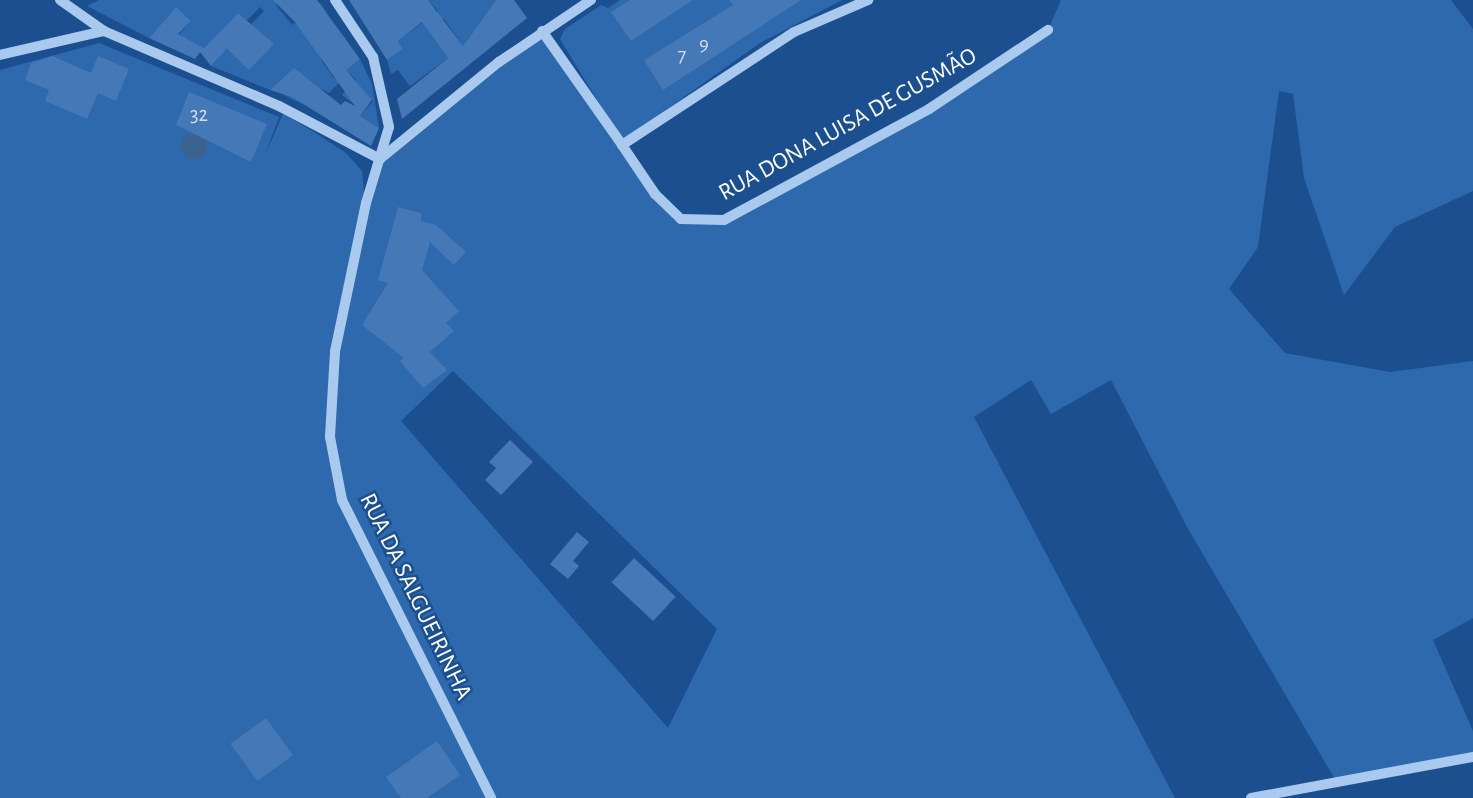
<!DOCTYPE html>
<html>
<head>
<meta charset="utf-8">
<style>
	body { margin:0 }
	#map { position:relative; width:1473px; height:798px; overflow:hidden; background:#1b4f8f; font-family:"Alegreya Sans",sans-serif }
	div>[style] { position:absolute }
	.green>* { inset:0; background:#2e69ad }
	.water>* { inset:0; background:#3c6290 }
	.round { border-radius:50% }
	.building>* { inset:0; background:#4478b7; transform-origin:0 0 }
	.minor>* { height:10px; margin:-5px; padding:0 5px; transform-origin:5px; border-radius:5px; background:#a9c9ee }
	span { translate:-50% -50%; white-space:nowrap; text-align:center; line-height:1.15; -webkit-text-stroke:5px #1b4f8f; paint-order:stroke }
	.number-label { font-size:21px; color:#d0dded }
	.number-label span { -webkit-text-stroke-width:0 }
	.street-label { font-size:24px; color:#fff }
</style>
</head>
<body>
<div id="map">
	<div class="green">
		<div style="clip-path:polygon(99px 0,282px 0,276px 5px,292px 25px,320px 3px,327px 13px,302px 31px,318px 53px,343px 35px,347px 41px,321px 60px,334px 78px,360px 59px,372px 84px,379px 128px,360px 116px,373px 101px,362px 90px,352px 103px,342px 95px,356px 80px,349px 73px,329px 93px,315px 86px,302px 104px,284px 95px,301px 76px,294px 69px,270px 90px,211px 66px,264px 11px,260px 7px,246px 21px,238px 13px,204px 48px,177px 37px,191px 21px,176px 7px,149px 38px,87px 6px)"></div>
		<div style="clip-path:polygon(428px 0,496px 0,463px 46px,444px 19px,428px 30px,448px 58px,410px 86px,398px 70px,391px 74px,387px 60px,403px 49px,398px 41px,438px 11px)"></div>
		<div style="clip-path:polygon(620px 0,842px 0,760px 43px,622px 141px,560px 39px,565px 29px,601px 5px,608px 8px)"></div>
		<div style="clip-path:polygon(evenodd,1061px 0,1451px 0,1473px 29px,1473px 191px,1395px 227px,1344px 295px,1304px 178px,1293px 94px,1279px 91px,1258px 247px,1229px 289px,1285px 353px,1390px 372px,1473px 361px,1473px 618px,1433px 640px,1473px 731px,1473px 758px,1336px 781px,1187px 527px,1111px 380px,1051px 414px,1031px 380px,974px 417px,1175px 798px,0 798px,0 70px,99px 43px,279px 117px,265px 155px,283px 114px,311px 130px,346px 153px,362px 171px,365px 201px,383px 162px,541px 35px,624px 156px,681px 219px,724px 220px,929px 109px,1048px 30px,1061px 0,453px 371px,717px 629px,668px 728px,401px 421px,453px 371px)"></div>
	</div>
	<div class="water">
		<div class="round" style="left:181px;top:133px;width:26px;height:26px"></div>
	</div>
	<div class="building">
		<div style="clip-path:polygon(273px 0,317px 0,360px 59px,346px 70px,372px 100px,360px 116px,379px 128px,371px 146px,292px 97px,270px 90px,294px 68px,341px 105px,345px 101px,355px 106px,295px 22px)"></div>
		<div style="clip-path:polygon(349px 0,428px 0,463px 46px,496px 0,514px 0,527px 18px,402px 119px,397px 99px,448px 58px,422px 22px,398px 41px,403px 49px,387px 60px)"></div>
		<div style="clip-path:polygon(630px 0,693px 0,631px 41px,611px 12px)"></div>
		<div style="clip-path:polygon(729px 0,801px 0,663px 90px,644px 60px,733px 5px)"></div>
		<div style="clip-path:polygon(176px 7px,191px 21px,178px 34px,204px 48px,238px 13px,274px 44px,249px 70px,227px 49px,211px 66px,200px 52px,195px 59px,149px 38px)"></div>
		<div style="clip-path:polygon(52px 56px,91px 73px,98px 56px,129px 69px,116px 101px,98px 93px,87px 119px,45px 101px,49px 90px,25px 80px,31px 63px)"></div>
		<div style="clip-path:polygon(189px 92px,267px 124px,251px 162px,176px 125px)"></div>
		<div style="clip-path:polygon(398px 207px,421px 213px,421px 221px,436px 225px,466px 252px,454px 265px,430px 242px,422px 270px,459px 311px,446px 323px,454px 331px,430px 352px,447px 370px,423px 388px,400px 361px,404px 358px,362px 325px,388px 283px,378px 280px)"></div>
		<div style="clip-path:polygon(510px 440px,533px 462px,501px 495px,485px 480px,496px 468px,489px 462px)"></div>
		<div style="clip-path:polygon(577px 532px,589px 542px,573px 561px,579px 566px,568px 579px,550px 564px)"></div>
		<div style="left:634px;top:558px;width:57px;height:33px;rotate:43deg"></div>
		<div style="left:266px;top:718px;width:46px;height:44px;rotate:54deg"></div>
		<div style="clip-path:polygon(437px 741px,460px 775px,427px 798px,401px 798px,386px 777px)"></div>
	</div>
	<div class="minor">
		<div style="left:60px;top:0;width:54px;rotate:35.2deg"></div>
		<div style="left:104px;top:31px;width:190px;rotate:23.2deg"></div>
		<div style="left:279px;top:106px;width:114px;rotate:27.7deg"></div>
		<div style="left:335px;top:0;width:69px;rotate:56.3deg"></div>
		<div style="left:373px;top:57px;width:72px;rotate:77.1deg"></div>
		<div style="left:389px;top:127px;width:79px;rotate:106.8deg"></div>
		<div style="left:366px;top:203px;width:152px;rotate:101.8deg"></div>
		<div style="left:335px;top:352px;width:85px;rotate:93.4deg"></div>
		<div style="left:330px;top:437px;width:64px;rotate:79.2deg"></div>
		<div style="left:342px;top:500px;width:333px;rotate:63.4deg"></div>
		<div style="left:542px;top:31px;width:139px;rotate:54.9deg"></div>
		<div style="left:622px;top:145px;width:206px;rotate:-33.3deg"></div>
		<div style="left:794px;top:32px;width:81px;rotate:-23.4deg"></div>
		<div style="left:0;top:55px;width:107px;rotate:-13deg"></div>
		<div style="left:622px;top:145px;width:59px;rotate:56deg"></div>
		<div style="left:655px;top:194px;width:36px;rotate:44deg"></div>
		<div style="left:681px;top:219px;width:43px;rotate:1.3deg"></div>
		<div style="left:724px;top:220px;width:233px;rotate:-28.4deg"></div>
		<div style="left:929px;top:109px;width:143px;rotate:-33.6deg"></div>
		<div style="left:380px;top:159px;width:154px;rotate:-39.2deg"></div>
		<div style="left:499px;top:62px;width:111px;rotate:-34deg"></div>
		<div style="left:1251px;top:798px;width:226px;rotate:-10.5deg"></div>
	</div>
	<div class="number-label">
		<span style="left:704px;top:44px">9</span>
		<span style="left:682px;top:56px">7</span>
		<span style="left:199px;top:115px">32</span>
	</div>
	<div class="street-label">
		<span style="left:848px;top:125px;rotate:-29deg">RUA DONA LUISA DE GUSMÃO</span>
		<span style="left:415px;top:597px;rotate:64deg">RUA DA SALGUEIRINHA</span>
	</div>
</div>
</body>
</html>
